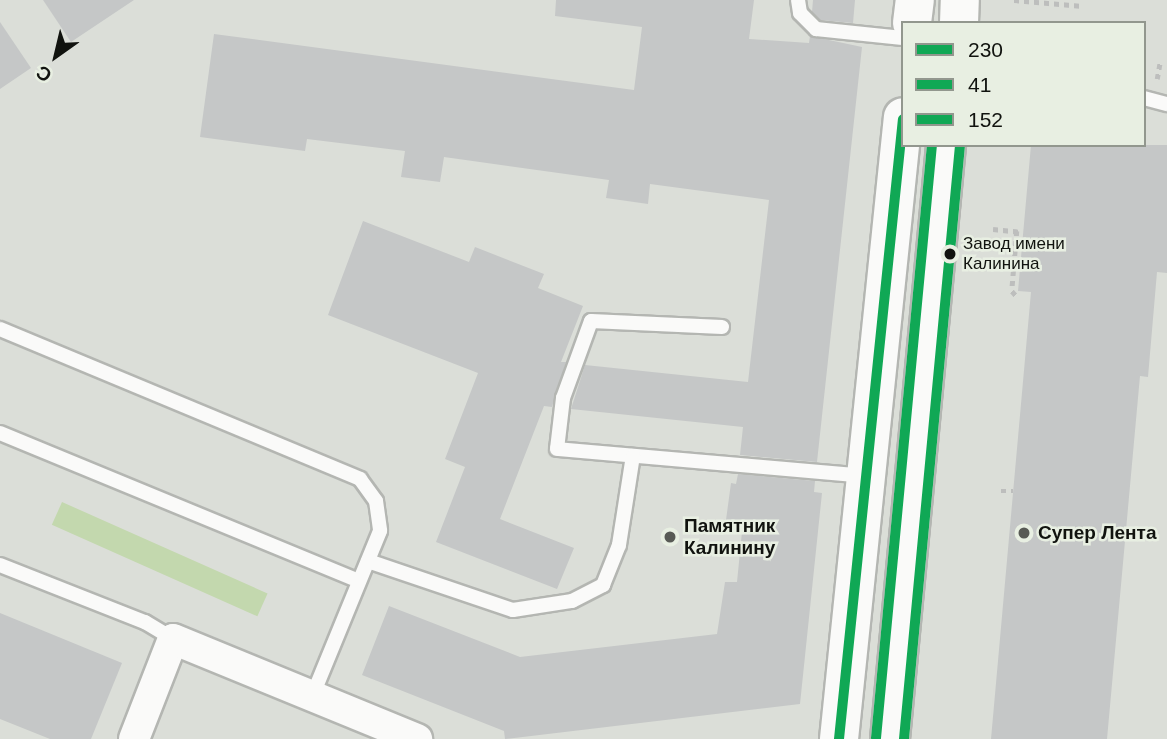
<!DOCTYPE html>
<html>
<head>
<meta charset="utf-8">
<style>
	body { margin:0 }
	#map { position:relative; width:1167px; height:739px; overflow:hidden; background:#dbded8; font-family:Helvetica,sans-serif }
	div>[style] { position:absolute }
	.green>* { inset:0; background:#c3d8ae; transform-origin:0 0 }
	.building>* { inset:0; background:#c5c7c7 }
	.path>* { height:4.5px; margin-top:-2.25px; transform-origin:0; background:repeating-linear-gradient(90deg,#bdbebd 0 5px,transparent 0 10px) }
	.roads { filter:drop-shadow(2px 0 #b4b6b2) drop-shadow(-2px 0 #b4b6b2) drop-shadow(0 2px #b4b6b2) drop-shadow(0 -2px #b4b6b2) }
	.service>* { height:14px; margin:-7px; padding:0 7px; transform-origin:7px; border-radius:7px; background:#fafaf9 }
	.minor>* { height:30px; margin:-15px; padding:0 15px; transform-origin:15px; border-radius:15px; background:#fafaf9 }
	.secondary>* { height:38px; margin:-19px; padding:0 19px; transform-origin:19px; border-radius:19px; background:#fafaf9 }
	.bus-1>* { height:10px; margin:-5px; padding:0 5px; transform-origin:5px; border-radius:5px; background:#10a855 }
	.bus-2>* { height:10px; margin:-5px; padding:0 5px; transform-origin:5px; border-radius:5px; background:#10a855 }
	.bus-3>* { height:10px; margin:-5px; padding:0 5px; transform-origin:5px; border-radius:5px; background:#10a855 }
	.dots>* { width:19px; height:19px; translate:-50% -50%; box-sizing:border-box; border:4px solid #e8efe2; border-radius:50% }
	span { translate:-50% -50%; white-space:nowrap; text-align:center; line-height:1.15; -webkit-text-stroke:5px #e8efe2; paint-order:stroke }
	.bus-label { font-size:17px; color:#11130f }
	.left { translate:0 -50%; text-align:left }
	.poi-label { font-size:19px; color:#11130f; font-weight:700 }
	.legend { position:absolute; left:901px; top:21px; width:245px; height:126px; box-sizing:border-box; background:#e8efe2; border:2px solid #92978e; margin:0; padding:9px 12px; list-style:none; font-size:21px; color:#11130f }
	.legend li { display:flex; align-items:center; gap:14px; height:35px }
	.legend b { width:35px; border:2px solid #92978e }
	.north { position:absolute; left:21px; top:21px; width:70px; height:70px; -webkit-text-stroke:5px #e8efe2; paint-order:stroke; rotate:214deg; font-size:19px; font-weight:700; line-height:28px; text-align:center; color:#11130f }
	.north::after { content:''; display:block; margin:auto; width:24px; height:32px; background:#11130f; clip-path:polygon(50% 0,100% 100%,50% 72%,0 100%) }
</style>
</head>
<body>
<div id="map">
	<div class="green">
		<div style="left:62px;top:502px;width:225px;height:25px;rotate:24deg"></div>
	</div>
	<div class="building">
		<div style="clip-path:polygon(43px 0,134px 0,71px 42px)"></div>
		<div style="clip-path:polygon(556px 0,754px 0,749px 39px,809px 43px,810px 36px,862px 47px,817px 462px,740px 455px,743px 427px,571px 409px,585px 365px,748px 382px,769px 200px,650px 184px,648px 204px,606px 198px,609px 180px,444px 157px,440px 182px,401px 177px,405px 151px,307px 139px,305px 151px,200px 137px,214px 34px,634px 90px,642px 27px,555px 16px)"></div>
		<div style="clip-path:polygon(813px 0,855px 0,853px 23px,820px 20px,812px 12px)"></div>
		<div style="clip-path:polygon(0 22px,31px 68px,0 89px)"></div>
		<div style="clip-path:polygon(1031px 145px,1167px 145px,1167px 273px,1157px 272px,1148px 377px,1140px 376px,1107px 739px,991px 739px,1031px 292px,1018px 291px)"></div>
		<div style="clip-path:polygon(363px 221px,469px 262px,475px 247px,544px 274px,538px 288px,583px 306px,561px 362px,566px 362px,552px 407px,544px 406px,500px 519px,574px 548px,557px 589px,436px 542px,465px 467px,445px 459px,478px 373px,328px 315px)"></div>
		<div style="clip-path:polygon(738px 474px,815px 481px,814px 492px,822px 493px,800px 704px,505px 739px,504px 731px,362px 675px,389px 606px,520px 657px,717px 634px,725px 582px,737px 582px,743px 522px,726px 520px,731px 483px,736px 484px)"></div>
		<div style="clip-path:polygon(0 613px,122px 663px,91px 739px,50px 739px,0 719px)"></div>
	</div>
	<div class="path">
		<div style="left:1014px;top:0;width:69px;rotate:5deg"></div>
		<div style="left:1157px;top:79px;width:17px;rotate:-80deg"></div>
		<div style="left:993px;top:229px;width:30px;rotate:6deg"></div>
		<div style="left:1017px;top:231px;width:60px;rotate:94.8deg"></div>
		<div style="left:1012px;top:291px;width:9px;rotate:49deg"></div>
		<div style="left:1001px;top:491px;width:12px"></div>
	</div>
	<div class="roads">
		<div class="service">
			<div style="left:798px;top:0;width:13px;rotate:81deg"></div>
			<div style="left:800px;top:13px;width:23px;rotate:45deg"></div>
			<div style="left:816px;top:29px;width:87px;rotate:5.9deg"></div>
			<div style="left:1144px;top:98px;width:24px;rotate:15deg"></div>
			<div style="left:722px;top:327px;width:131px;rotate:-177.4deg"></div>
			<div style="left:591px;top:321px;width:82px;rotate:110deg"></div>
			<div style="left:563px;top:398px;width:51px;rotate:96.7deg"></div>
			<div style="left:557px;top:449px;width:309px;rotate:5deg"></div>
			<div style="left:0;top:329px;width:390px;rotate:22.6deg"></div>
			<div style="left:360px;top:479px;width:27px;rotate:54deg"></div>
			<div style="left:376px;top:501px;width:30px;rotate:82deg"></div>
			<div style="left:380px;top:531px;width:179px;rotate:112.3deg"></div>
			<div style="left:0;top:433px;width:388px;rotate:22.4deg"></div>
			<div style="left:368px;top:561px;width:153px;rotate:18.7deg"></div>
			<div style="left:513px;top:610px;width:60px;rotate:-8.7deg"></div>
			<div style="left:572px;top:601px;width:35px;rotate:-27deg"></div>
			<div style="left:603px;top:585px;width:43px;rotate:-68.2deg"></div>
			<div style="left:619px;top:545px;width:90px;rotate:-81.1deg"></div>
			<div style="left:0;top:565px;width:156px;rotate:21.5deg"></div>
			<div style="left:145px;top:622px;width:33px;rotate:31deg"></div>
		</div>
		<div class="minor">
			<div style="left:134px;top:739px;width:107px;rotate:-68.7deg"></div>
			<div style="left:173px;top:639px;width:264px;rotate:22.3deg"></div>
		</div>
		<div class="secondary">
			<div style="left:912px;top:23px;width:23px;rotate:-83deg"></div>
			<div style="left:959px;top:23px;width:23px;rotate:-88deg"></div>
			<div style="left:839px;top:739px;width:625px;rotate:-84.13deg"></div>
			<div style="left:890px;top:739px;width:597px;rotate:-84.61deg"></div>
		</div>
	</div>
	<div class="bus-1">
		<div style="left:839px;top:739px;width:623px;rotate:-84.11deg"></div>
	</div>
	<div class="bus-2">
		<div style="left:904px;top:739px;width:596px;rotate:-84.61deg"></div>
	</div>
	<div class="bus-3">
		<div style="left:876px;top:738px;width:596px;rotate:-84.61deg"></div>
	</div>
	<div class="dots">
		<div style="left:950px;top:254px;background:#11130f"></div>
		<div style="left:1024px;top:533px;background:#585a55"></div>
		<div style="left:670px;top:537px;background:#585a55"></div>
	</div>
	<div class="bus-label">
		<span class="left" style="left:963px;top:254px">Завод имени<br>Калинина</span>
	</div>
	<div class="poi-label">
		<span class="left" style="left:684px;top:537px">Памятник<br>Калинину</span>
		<span class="left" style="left:1038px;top:533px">Супер Лента</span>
	</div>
	<ul class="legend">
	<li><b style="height:9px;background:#10a855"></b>230</li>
	<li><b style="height:9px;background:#10a855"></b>41</li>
	<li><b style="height:9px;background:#10a855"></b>152</li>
	</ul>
	<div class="north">С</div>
</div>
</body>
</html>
